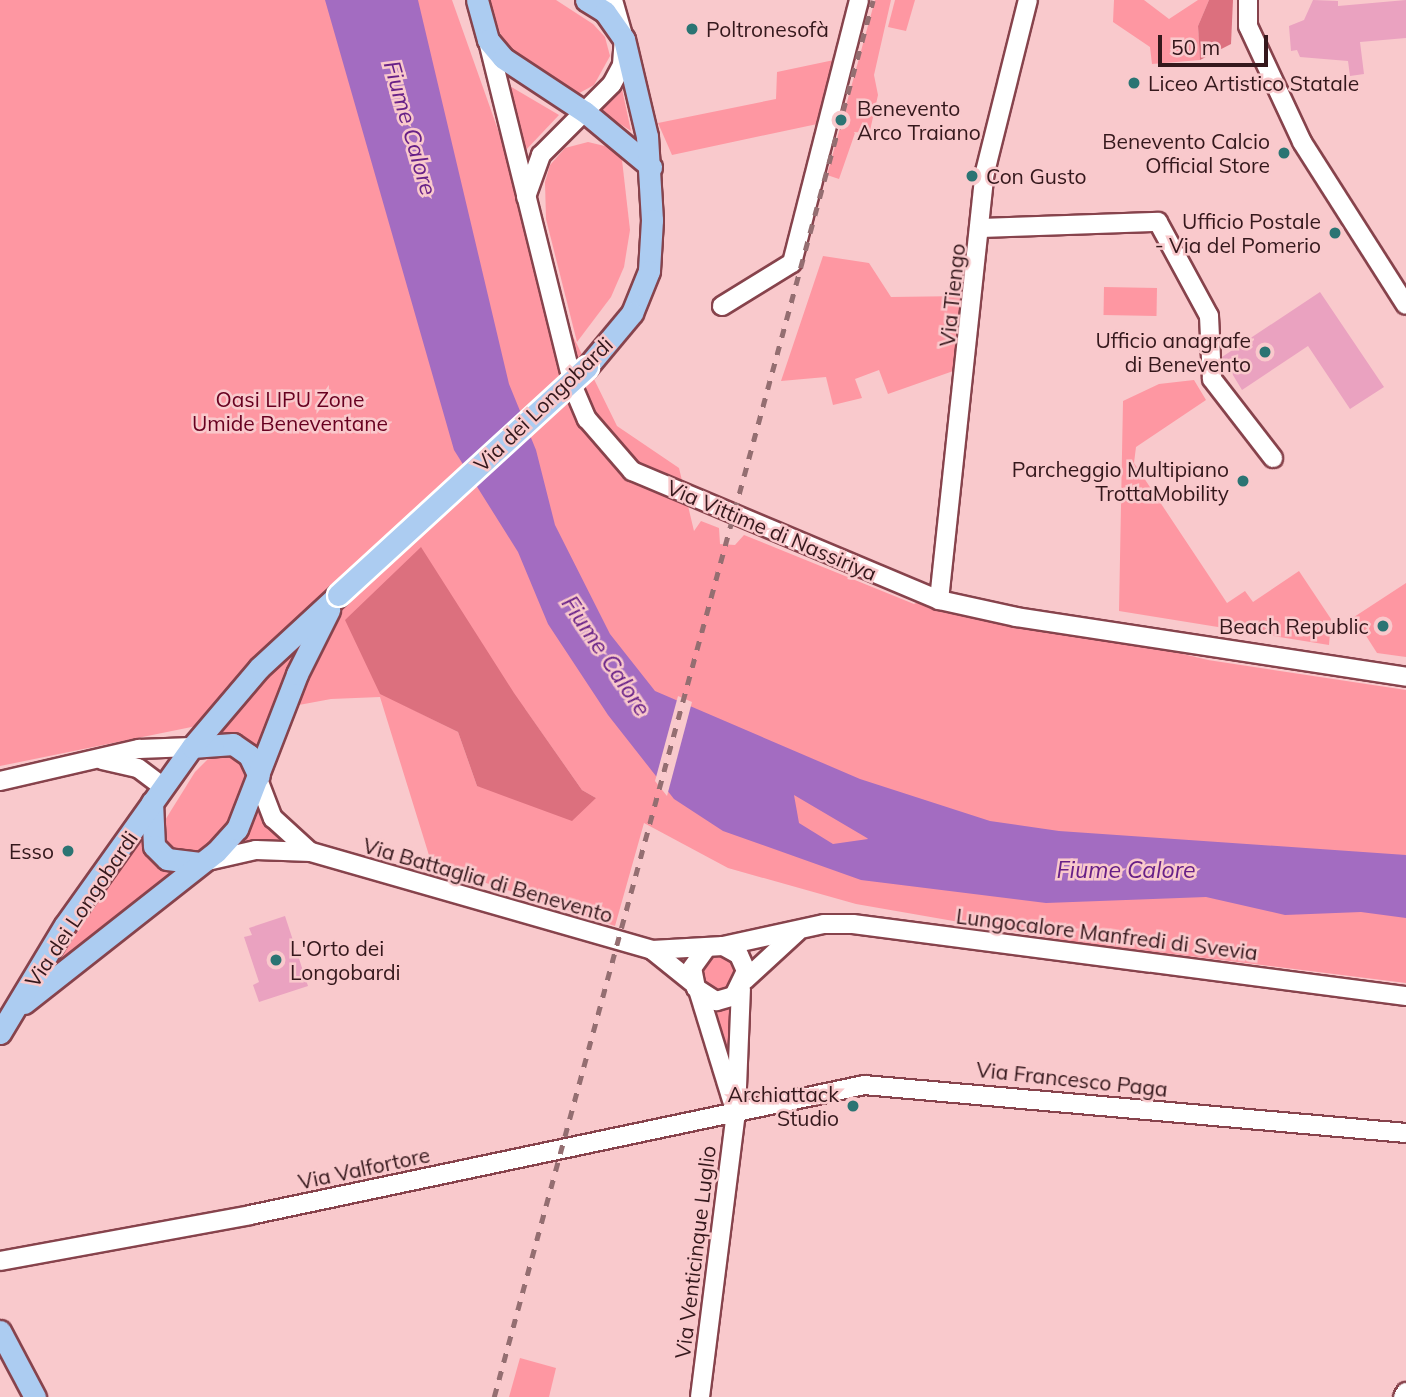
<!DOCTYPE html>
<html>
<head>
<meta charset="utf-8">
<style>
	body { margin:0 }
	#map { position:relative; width:1406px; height:1397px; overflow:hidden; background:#f9c9cc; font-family:Mulish,sans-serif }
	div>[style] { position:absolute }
	.green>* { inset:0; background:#fe97a2; transform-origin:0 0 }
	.round { border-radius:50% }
	.forest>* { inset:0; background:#dc707e }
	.water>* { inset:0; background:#a36cc1 }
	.pier>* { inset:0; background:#f9c9cc }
	.building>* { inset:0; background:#eaa2c0 }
	.roads { filter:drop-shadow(2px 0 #87434c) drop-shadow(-2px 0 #87434c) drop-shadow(0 2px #87434c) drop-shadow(0 -2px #87434c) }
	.minor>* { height:18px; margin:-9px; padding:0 9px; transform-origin:9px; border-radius:9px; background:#fff }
	.major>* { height:21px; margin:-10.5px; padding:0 10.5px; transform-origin:10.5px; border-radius:10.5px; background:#acccf1 }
	.rail>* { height:4.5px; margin-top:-2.25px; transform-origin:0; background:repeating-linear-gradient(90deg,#946e71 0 9px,transparent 0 18px) }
	.bridges { filter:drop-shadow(2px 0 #fff) drop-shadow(-2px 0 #fff) drop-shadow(0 2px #fff) drop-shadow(0 -2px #fff) }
	.major-bridge>* { height:21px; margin:-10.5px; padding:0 10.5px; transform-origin:10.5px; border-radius:10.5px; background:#acccf1 }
	.dots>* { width:19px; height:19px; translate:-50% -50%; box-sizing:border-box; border:4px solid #f9c9cc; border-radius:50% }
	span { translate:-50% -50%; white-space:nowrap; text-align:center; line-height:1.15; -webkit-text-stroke:5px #f9c9cc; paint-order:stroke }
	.poi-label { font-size:21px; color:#35181c }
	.left { translate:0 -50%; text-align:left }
	.right { translate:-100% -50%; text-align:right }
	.street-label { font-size:21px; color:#35181c }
	.park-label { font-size:21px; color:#670020 }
	.water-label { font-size:23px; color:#672087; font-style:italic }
	.scale { position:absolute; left:1158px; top:35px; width:110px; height:32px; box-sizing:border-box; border:4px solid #35181c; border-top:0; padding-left:9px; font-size:21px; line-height:24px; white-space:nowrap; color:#35181c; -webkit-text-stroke:5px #f9c9cc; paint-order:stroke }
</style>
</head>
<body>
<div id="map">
	<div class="green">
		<div style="clip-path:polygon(evenodd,0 0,452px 0,566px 322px,617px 426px,679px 468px,694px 531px,701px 521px,719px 528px,720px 544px,735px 545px,744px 535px,914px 604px,934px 594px,1208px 660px,1406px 690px,1406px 983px,1068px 941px,856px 904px,728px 868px,644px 823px,615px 926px,432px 865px,380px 697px,331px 699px,272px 710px,258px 753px,236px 736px,207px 737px,221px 721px,0 766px,0 0,388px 697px,525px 709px,582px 790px,596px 798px,477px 786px,458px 732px,388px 697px)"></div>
		<div style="clip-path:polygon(489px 0,556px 0,593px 24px,605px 37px,610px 56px,594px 85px,574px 96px,507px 53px)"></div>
		<div style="clip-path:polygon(875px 0,891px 0,874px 75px,878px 95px,869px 135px,855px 133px,839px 179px,827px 175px)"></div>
		<div style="clip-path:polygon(895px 0,915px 0,906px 31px,888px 27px)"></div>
		<div style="clip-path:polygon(1114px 0,1144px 0,1169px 19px,1198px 0,1209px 0,1198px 26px,1200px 60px,1152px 64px,1150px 47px,1113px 22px)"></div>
		<div style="clip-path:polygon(834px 60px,822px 123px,672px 155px,658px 123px,776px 99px,777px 72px)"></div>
		<div style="clip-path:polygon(508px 85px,559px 115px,524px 152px)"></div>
		<div style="clip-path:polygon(622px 89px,631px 131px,600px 111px)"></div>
		<div style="clip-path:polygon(588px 142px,613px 148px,622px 160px,630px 230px,624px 267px,611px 297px,577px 342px,546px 219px,545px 182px,550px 165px,565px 148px)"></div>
		<div style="clip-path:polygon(823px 256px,869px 263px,891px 297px,964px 296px,959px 369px,888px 394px,879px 370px,855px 379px,862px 398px,833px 405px,826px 377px,781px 381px)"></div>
		<div style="left:1104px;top:287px;width:53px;height:28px;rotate:1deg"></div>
		<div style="clip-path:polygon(1194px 380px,1206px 400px,1136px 447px,1134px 463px,1227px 603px,1245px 591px,1253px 602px,1299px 571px,1331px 619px,1329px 645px,1119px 611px,1123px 401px,1159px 384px)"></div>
		<div style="clip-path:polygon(1406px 583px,1406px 657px,1377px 653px,1354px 617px)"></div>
		<div style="clip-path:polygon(228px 751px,250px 767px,230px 825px,189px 858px,167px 846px,162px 825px,195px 772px,212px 755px)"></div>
		<div style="clip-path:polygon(261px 799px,292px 845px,231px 849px,247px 827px)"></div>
		<div style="clip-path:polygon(145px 829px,166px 868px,176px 871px,42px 980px)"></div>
		<div class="round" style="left:700px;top:955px;width:38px;height:38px"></div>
		<div style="clip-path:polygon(735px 1005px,733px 1073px,707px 1007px)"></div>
		<div style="clip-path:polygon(520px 1358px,556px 1368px,549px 1397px,509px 1397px)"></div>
	</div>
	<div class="forest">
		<div style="clip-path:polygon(1209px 0,1233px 0,1231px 44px,1200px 60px,1198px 26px)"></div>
		<div style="clip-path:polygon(421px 547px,514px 693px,582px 790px,596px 798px,572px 821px,477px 786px,458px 732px,380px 694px,345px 620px)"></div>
	</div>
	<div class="water">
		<div style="clip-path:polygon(evenodd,325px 0,418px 0,509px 384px,536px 450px,555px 525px,610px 634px,655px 691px,860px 779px,990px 821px,1059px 831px,1406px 855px,1406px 918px,1361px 912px,1285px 915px,1206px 897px,1046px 903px,861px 880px,723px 831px,674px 799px,608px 715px,548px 624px,518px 552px,454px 450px,325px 0,794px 795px,867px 838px,868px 839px,833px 844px,799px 823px,794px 795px)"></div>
	</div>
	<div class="pier">
		<div style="clip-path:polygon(678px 696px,692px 702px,667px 796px,655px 781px)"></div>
	</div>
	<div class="building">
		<div style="clip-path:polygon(1313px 0,1338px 1px,1338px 6px,1406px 0,1406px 38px,1360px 42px,1364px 74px,1350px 76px,1348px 61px,1300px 57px,1297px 50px,1291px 51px,1289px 26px,1304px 20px)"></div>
		<div style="clip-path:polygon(1320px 292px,1384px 387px,1350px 409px,1308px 346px,1242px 390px,1222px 357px)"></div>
		<div style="clip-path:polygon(285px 916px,308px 986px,259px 1002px,253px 985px,259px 982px,244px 937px,252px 935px,249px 928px)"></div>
	</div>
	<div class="roads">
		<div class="minor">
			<div style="left:1248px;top:0;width:26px;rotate:90deg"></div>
			<div style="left:1248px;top:26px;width:128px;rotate:65deg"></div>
			<div style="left:1302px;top:142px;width:193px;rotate:57.5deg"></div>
			<div style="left:488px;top:41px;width:358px;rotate:76.1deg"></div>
			<div style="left:574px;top:389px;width:33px;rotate:67deg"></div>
			<div style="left:587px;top:419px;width:69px;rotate:49.1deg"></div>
			<div style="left:632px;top:471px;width:333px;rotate:22.8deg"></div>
			<div style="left:939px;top:600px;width:79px;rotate:12.4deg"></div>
			<div style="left:1016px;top:617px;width:395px;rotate:8.7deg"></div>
			<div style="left:526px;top:197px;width:45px;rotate:-70.3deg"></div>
			<div style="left:541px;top:155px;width:100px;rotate:-45deg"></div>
			<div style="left:612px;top:84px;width:21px;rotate:-62deg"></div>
			<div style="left:622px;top:65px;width:26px;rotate:-86deg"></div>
			<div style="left:624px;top:39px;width:41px;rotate:-105.8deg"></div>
			<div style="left:983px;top:228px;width:175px;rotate:-2deg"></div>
			<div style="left:1158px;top:222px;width:107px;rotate:61.5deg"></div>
			<div style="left:1209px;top:316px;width:63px;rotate:87.3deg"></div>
			<div style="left:1212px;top:379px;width:100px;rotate:52.3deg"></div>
			<div style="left:722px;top:306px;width:82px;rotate:-31.6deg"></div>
			<div style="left:792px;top:263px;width:271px;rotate:-75.7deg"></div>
			<div style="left:939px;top:600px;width:430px;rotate:-83.9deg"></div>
			<div style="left:985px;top:172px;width:177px;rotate:-76deg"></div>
			<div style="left:102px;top:760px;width:37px;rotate:13deg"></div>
			<div style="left:138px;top:768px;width:30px;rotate:37deg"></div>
			<div style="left:0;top:781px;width:143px;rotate:-13deg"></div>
			<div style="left:139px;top:749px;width:53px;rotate:-2.2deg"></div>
			<div style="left:259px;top:782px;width:39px;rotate:69deg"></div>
			<div style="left:273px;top:818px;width:47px;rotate:42.4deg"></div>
			<div style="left:203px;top:862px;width:54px;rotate:-12.8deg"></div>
			<div style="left:256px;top:850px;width:55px;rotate:2.1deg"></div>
			<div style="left:311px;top:852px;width:355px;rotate:16deg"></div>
			<div style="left:652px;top:950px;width:71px;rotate:-3.2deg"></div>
			<div style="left:723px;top:946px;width:18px;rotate:29deg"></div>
			<div style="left:739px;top:955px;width:17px;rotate:66deg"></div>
			<div style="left:746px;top:971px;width:28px;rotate:116deg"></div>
			<div style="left:734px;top:996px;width:19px;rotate:164deg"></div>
			<div style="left:716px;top:1001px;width:24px;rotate:-147deg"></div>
			<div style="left:696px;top:988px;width:20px;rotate:-101deg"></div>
			<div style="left:692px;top:968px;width:24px;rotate:-54deg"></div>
			<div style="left:723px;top:946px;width:103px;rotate:-12.3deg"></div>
			<div style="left:824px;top:924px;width:29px"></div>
			<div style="left:853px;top:924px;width:558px;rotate:7.42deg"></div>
			<div style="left:652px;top:950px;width:53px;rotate:38.8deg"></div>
			<div style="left:745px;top:980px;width:71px;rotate:-42.7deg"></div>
			<div style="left:699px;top:993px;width:112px;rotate:72.9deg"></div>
			<div style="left:0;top:1261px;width:254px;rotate:-10.4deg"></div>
			<div style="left:250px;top:1215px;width:628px;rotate:-11.95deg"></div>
			<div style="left:864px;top:1085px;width:544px;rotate:5.06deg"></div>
			<div style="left:700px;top:1397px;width:287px;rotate:-82.8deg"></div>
			<div style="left:736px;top:1112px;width:123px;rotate:-87.7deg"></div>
			<div style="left:1403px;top:1397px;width:6px;rotate:-59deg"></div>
		</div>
		<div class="major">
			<div style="left:477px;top:0;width:41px;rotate:74.6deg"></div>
			<div style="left:488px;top:40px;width:23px;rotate:50deg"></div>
			<div style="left:503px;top:58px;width:98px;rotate:33.4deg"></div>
			<div style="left:585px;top:112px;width:86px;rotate:39.8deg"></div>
			<div style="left:586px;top:0;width:22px;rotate:32deg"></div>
			<div style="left:605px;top:12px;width:33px;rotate:55deg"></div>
			<div style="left:624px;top:39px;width:100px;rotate:76.7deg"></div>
			<div style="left:647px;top:136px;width:84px;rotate:86.6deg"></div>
			<div style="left:652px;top:220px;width:51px;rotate:93.4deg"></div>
			<div style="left:649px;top:271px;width:45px;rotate:112deg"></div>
			<div style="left:632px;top:313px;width:70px;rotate:129.8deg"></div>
			<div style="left:192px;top:747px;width:41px;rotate:-4.2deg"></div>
			<div style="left:233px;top:744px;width:19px;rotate:35deg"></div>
			<div style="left:249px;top:755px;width:23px;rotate:65deg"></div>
			<div style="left:152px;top:802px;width:44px;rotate:87.4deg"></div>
			<div style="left:154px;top:846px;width:18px;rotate:45deg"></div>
			<div style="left:167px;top:859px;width:33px;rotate:7deg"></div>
			<div style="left:24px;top:1003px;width:244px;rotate:-38.2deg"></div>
			<div style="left:216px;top:852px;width:31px;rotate:-48deg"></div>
			<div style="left:237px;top:829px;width:166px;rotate:-68.8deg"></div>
			<div style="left:297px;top:674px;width:72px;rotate:-63.4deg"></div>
			<div style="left:0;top:1033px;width:126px;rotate:-59deg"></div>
			<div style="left:65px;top:925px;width:219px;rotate:-54.5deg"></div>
			<div style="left:192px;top:747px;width:104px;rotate:-49.7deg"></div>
			<div style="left:259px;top:668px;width:108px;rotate:-42.7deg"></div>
			<div style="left:0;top:1331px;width:75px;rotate:62.1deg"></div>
		</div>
	</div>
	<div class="rail">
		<div style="left:494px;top:1397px;width:1447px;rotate:-74.82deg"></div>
	</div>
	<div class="bridges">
		<div class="major-bridge">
			<div style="left:338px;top:595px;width:338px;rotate:-42.5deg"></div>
		</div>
	</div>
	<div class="dots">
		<div style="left:692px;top:29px;background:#2b7473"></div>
		<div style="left:1134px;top:83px;background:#2b7473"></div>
		<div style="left:841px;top:120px;background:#2b7473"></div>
		<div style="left:1284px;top:153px;background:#2b7473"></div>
		<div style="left:972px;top:176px;background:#2b7473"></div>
		<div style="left:1335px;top:233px;background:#2b7473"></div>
		<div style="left:1265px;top:352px;background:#2b7473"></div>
		<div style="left:1243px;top:481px;background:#2b7473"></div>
		<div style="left:1383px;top:626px;background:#2b7473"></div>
		<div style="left:68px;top:851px;background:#2b7473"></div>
		<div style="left:276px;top:960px;background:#2b7473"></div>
		<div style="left:853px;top:1106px;background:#2b7473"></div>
	</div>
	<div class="poi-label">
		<span class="left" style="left:706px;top:29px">Poltronesofà</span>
		<span class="left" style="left:1148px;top:83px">Liceo Artistico Statale</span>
		<span class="left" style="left:857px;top:120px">Benevento<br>Arco Traiano</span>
		<span class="right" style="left:1270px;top:153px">Benevento Calcio<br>Official Store</span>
		<span class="left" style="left:986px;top:176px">Con Gusto</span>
		<span class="right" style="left:1321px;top:233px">Ufficio Postale<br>- Via del Pomerio</span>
		<span class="right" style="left:1251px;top:352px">Ufficio anagrafe<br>di Benevento</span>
		<span class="right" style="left:1229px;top:481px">Parcheggio Multipiano<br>TrottaMobility</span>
		<span class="right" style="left:1369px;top:626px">Beach Republic</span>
		<span class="right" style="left:54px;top:851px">Esso</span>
		<span class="left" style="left:290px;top:960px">L'Orto dei<br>Longobardi</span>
		<span class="right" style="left:839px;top:1106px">Archiattack<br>Studio</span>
	</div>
	<div class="street-label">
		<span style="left:952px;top:295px;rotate:-84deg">Via Tiengo</span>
		<span style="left:543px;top:404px;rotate:-44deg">Via dei Longobardi</span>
		<span style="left:772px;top:530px;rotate:23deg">Via Vittime di Nassiriya</span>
		<span style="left:488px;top:880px;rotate:16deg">Via Battaglia di Benevento</span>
		<span style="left:81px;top:909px;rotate:-56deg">Via dei Longobardi</span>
		<span style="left:1107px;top:934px;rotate:7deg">Lungocalore Manfredi di Svevia</span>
		<span style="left:1072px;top:1079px;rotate:6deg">Via Francesco Paga</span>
		<span style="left:364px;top:1168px;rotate:-12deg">Via Valfortore</span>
		<span style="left:695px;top:1252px;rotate:-83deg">Via Venticinque Luglio</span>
	</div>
	<div class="park-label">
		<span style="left:290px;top:411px">Oasi LIPU Zone<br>Umide Beneventane</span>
	</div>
	<div class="water-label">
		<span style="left:410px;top:128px;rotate:74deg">Fiume Calore</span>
		<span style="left:606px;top:656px;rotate:56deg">Fiume Calore</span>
		<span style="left:1126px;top:870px">Fiume Calore</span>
	</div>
	<div class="scale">50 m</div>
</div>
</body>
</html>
